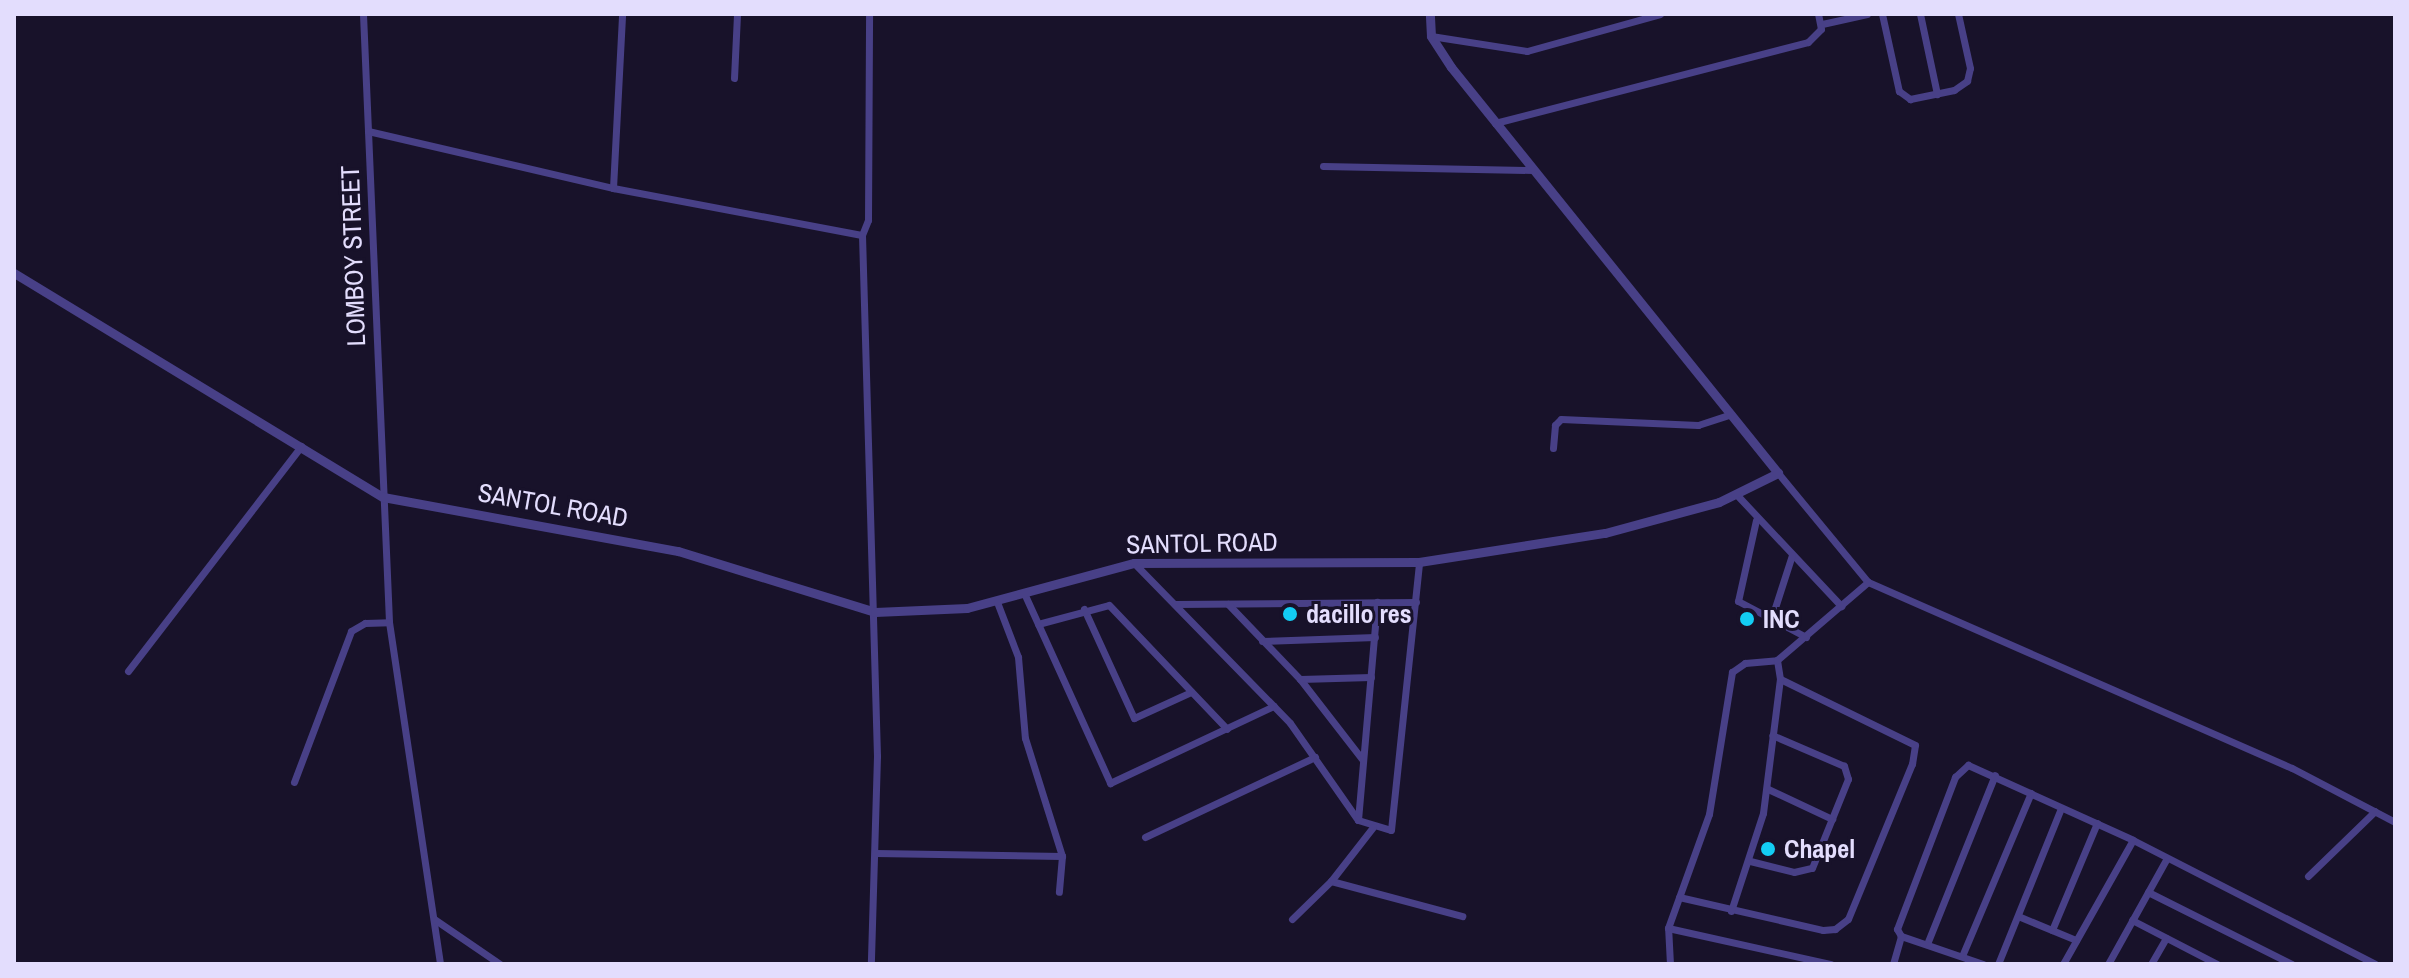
<!DOCTYPE html>
<html>
<head>
<meta charset="utf-8">
<style>
	body { margin:0 }
	#map { position:relative; width:2409px; height:978px; overflow:hidden; background:#18122a; font-family:"Archivo Narrow",sans-serif }
	div>[style] { position:absolute }
	.minor>* { height:7px; margin:-3.5px; padding:0 3.5px; transform-origin:3.5px; border-radius:3.5px; background:#484087 }
	.tertiary>* { height:9px; margin:-4.5px; padding:0 4.5px; transform-origin:4.5px; border-radius:4.5px; background:#484087 }
	.dots>* { width:22px; height:22px; translate:-50% -50%; box-sizing:border-box; border:4px solid #18122a; border-radius:50% }
	span { translate:-50% -50%; white-space:nowrap; text-align:center; line-height:1.15; -webkit-text-stroke:6px #18122a; paint-order:stroke }
	.street-label { font-size:26px; color:#e3ddfd }
	.poi-label { font-size:26px; color:#e3ddfd; font-weight:700 }
	.left { translate:0 -50%; text-align:left }
	.frame { position:absolute; inset:0; border:16px solid #e3ddfd; pointer-events:none }
</style>
</head>
<body>
<div id="map">
	<div class="minor">
		<div style="left:363px;top:14px;width:609px;rotate:87.55deg"></div>
		<div style="left:389px;top:622px;width:346px;rotate:81.5deg"></div>
		<div style="left:1882px;top:14px;width:79px;rotate:77.6deg"></div>
		<div style="left:1899px;top:91px;width:14px;rotate:36deg"></div>
		<div style="left:1910px;top:99px;width:45px;rotate:-11.6deg"></div>
		<div style="left:1954px;top:90px;width:16px;rotate:-35deg"></div>
		<div style="left:1967px;top:81px;width:13px;rotate:-77deg"></div>
		<div style="left:1970px;top:68px;width:55px;rotate:-102.5deg"></div>
		<div style="left:1920px;top:14px;width:82px;rotate:78deg"></div>
		<div style="left:1822px;top:24px;width:46px;rotate:-12.5deg"></div>
		<div style="left:1431px;top:36px;width:97px;rotate:8.9deg"></div>
		<div style="left:1527px;top:51px;width:138px;rotate:-15.5deg"></div>
		<div style="left:734px;top:78px;width:64px;rotate:-87.3deg"></div>
		<div style="left:1495px;top:123px;width:323px;rotate:-14.5deg"></div>
		<div style="left:1808px;top:42px;width:18px;rotate:-45deg"></div>
		<div style="left:1821px;top:29px;width:15px;rotate:-101deg"></div>
		<div style="left:368px;top:131px;width:252px;rotate:13.1deg"></div>
		<div style="left:613px;top:188px;width:253px;rotate:10.7deg"></div>
		<div style="left:862px;top:235px;width:16px;rotate:-68deg"></div>
		<div style="left:868px;top:220px;width:206px;rotate:-89.7deg"></div>
		<div style="left:1323px;top:166px;width:210px;rotate:1.1deg"></div>
		<div style="left:613px;top:188px;width:174px;rotate:-87deg"></div>
		<div style="left:862px;top:235px;width:521px;rotate:88.35deg"></div>
		<div style="left:877px;top:756px;width:208px;rotate:91.7deg"></div>
		<div style="left:1553px;top:448px;width:23px;rotate:-85deg"></div>
		<div style="left:1555px;top:425px;width:8px;rotate:-45deg"></div>
		<div style="left:1561px;top:419px;width:137px;rotate:2.5deg"></div>
		<div style="left:1698px;top:425px;width:35px;rotate:-18deg"></div>
		<div style="left:1778px;top:473px;width:141px;rotate:50.5deg"></div>
		<div style="left:1868px;top:582px;width:463px;rotate:23.7deg"></div>
		<div style="left:2292px;top:768px;width:116px;rotate:27.7deg"></div>
		<div style="left:1736px;top:494px;width:154px;rotate:46.8deg"></div>
		<div style="left:1756px;top:520px;width:83px;rotate:102.5deg"></div>
		<div style="left:1738px;top:601px;width:77px;rotate:27.9deg"></div>
		<div style="left:1134px;top:563px;width:223px;rotate:45.7deg"></div>
		<div style="left:1290px;top:723px;width:118px;rotate:55deg"></div>
		<div style="left:1358px;top:820px;width:34px;rotate:17deg"></div>
		<div style="left:1391px;top:830px;width:269px;rotate:-84deg"></div>
		<div style="left:1024px;top:593px;width:209px;rotate:65.6deg"></div>
		<div style="left:1110px;top:783px;width:181px;rotate:-25.2deg"></div>
		<div style="left:997px;top:602px;width:59px;rotate:69.1deg"></div>
		<div style="left:1018px;top:657px;width:81px;rotate:85.1deg"></div>
		<div style="left:1025px;top:738px;width:124px;rotate:72.6deg"></div>
		<div style="left:1062px;top:856px;width:36px;rotate:95deg"></div>
		<div style="left:1175px;top:604px;width:241px;rotate:-0.5deg"></div>
		<div style="left:1228px;top:604px;width:104px;rotate:46.2deg"></div>
		<div style="left:1300px;top:679px;width:101px;rotate:52.2deg"></div>
		<div style="left:1084px;top:609px;width:120px;rotate:65.4deg"></div>
		<div style="left:1134px;top:718px;width:63px;rotate:-24.5deg"></div>
		<div style="left:1771px;top:620px;width:68px;rotate:-72.1deg"></div>
		<div style="left:1038px;top:624px;width:73px;rotate:-15deg"></div>
		<div style="left:1109px;top:605px;width:171px;rotate:46.4deg"></div>
		<div style="left:1262px;top:641px;width:113px;rotate:-2deg"></div>
		<div style="left:128px;top:671px;width:284px;rotate:-52.4deg"></div>
		<div style="left:1300px;top:679px;width:71px;rotate:-1.6deg"></div>
		<div style="left:294px;top:782px;width:161px;rotate:-69.3deg"></div>
		<div style="left:351px;top:631px;width:16px;rotate:-30deg"></div>
		<div style="left:365px;top:623px;width:24px;rotate:-2deg"></div>
		<div style="left:1768px;top:789px;width:71px;rotate:25.1deg"></div>
		<div style="left:1358px;top:820px;width:219px;rotate:-85deg"></div>
		<div style="left:1145px;top:837px;width:188px;rotate:-25.2deg"></div>
		<div style="left:875px;top:853px;width:187px;rotate:0.9deg"></div>
		<div style="left:1750px;top:861px;width:45px;rotate:14deg"></div>
		<div style="left:1794px;top:872px;width:18px;rotate:-13deg"></div>
		<div style="left:1812px;top:868px;width:96px;rotate:-68deg"></div>
		<div style="left:1848px;top:779px;width:14px;rotate:-107deg"></div>
		<div style="left:1844px;top:766px;width:78px;rotate:-156.7deg"></div>
		<div style="left:2308px;top:876px;width:93px;rotate:-44.1deg"></div>
		<div style="left:1331px;top:881px;width:136px;rotate:15deg"></div>
		<div style="left:2148px;top:892px;width:161px;rotate:26.6deg"></div>
		<div style="left:1679px;top:897px;width:148px;rotate:12.9deg"></div>
		<div style="left:1823px;top:930px;width:12px;rotate:-5deg"></div>
		<div style="left:1835px;top:929px;width:16px;rotate:-38deg"></div>
		<div style="left:1848px;top:919px;width:168px;rotate:-67.6deg"></div>
		<div style="left:1912px;top:764px;width:19px;rotate:-81deg"></div>
		<div style="left:1915px;top:745px;width:150px;rotate:-153.9deg"></div>
		<div style="left:1731px;top:911px;width:103px;rotate:-71.9deg"></div>
		<div style="left:1763px;top:813px;width:135px;rotate:-82.8deg"></div>
		<div style="left:1780px;top:679px;width:19px;rotate:-99deg"></div>
		<div style="left:2018px;top:916px;width:63px;rotate:22.5deg"></div>
		<div style="left:434px;top:919px;width:80px;rotate:34.3deg"></div>
		<div style="left:1292px;top:919px;width:54px;rotate:-44.3deg"></div>
		<div style="left:1331px;top:881px;width:68px;rotate:-52.1deg"></div>
		<div style="left:2132px;top:920px;width:96px;rotate:27.4deg"></div>
		<div style="left:1668px;top:928px;width:167px;rotate:12.5deg"></div>
		<div style="left:2052px;top:930px;width:116px;rotate:-67.2deg"></div>
		<div style="left:1927px;top:944px;width:182px;rotate:-68.1deg"></div>
		<div style="left:1962px;top:956px;width:177px;rotate:-67.1deg"></div>
		<div style="left:1670px;top:964px;width:36px;rotate:-93deg"></div>
		<div style="left:1668px;top:928px;width:121px;rotate:-70.2deg"></div>
		<div style="left:1709px;top:814px;width:144px;rotate:-80.8deg"></div>
		<div style="left:1732px;top:672px;width:16px;rotate:-35deg"></div>
		<div style="left:1745px;top:663px;width:32px;rotate:-5deg"></div>
		<div style="left:1777px;top:660px;width:120px;rotate:-40.6deg"></div>
		<div style="left:1893px;top:964px;width:29px;rotate:-74deg"></div>
		<div style="left:1983px;top:964px;width:87px;rotate:-161.1deg"></div>
		<div style="left:1901px;top:936px;width:8px;rotate:-120deg"></div>
		<div style="left:1897px;top:929px;width:163px;rotate:-69.1deg"></div>
		<div style="left:1955px;top:777px;width:18px;rotate:-43deg"></div>
		<div style="left:1968px;top:765px;width:181px;rotate:24.4deg"></div>
		<div style="left:2133px;top:840px;width:272px;rotate:27.1deg"></div>
		<div style="left:1998px;top:964px;width:168px;rotate:-68deg"></div>
		<div style="left:2063px;top:964px;width:142px;rotate:-60.6deg"></div>
		<div style="left:2108px;top:964px;width:121px;rotate:-60.9deg"></div>
		<div style="left:2151px;top:964px;width:30px;rotate:-60deg"></div>
	</div>
	<div class="tertiary">
		<div style="left:14px;top:273px;width:432px;rotate:31.3deg"></div>
		<div style="left:383px;top:497px;width:300px;rotate:10.4deg"></div>
		<div style="left:678px;top:551px;width:206px;rotate:17.2deg"></div>
		<div style="left:875px;top:612px;width:92px;rotate:-2.5deg"></div>
		<div style="left:967px;top:608px;width:173px;rotate:-15.1deg"></div>
		<div style="left:1134px;top:563px;width:285px;rotate:-0.2deg"></div>
		<div style="left:1419px;top:562px;width:188px;rotate:-8.9deg"></div>
		<div style="left:1605px;top:533px;width:118px;rotate:-15.2deg"></div>
		<div style="left:1719px;top:502px;width:66px;rotate:-26.2deg"></div>
		<div style="left:1778px;top:473px;width:521px;rotate:-128.85deg"></div>
		<div style="left:1451px;top:67px;width:37px;rotate:-123deg"></div>
		<div style="left:1431px;top:36px;width:22px;rotate:-93deg"></div>
	</div>
	<div class="dots">
		<div style="left:1290px;top:614px;background:#13cdf4"></div>
		<div style="left:1747px;top:619px;background:#13cdf4"></div>
		<div style="left:1768px;top:849px;background:#13cdf4"></div>
	</div>
	<div class="street-label">
		<span style="left:353px;top:256px;rotate:-92deg">LOMBOY STREET</span>
		<span style="left:553px;top:505px;rotate:10deg">SANTOL ROAD</span>
		<span style="left:1202px;top:543px;rotate:-1deg">SANTOL ROAD</span>
	</div>
	<div class="poi-label">
		<span class="left" style="left:1306px;top:614px">dacillo res</span>
		<span class="left" style="left:1763px;top:619px">INC</span>
		<span class="left" style="left:1784px;top:849px">Chapel</span>
	</div>
	<div class="frame"></div>
</div>
</body>
</html>
